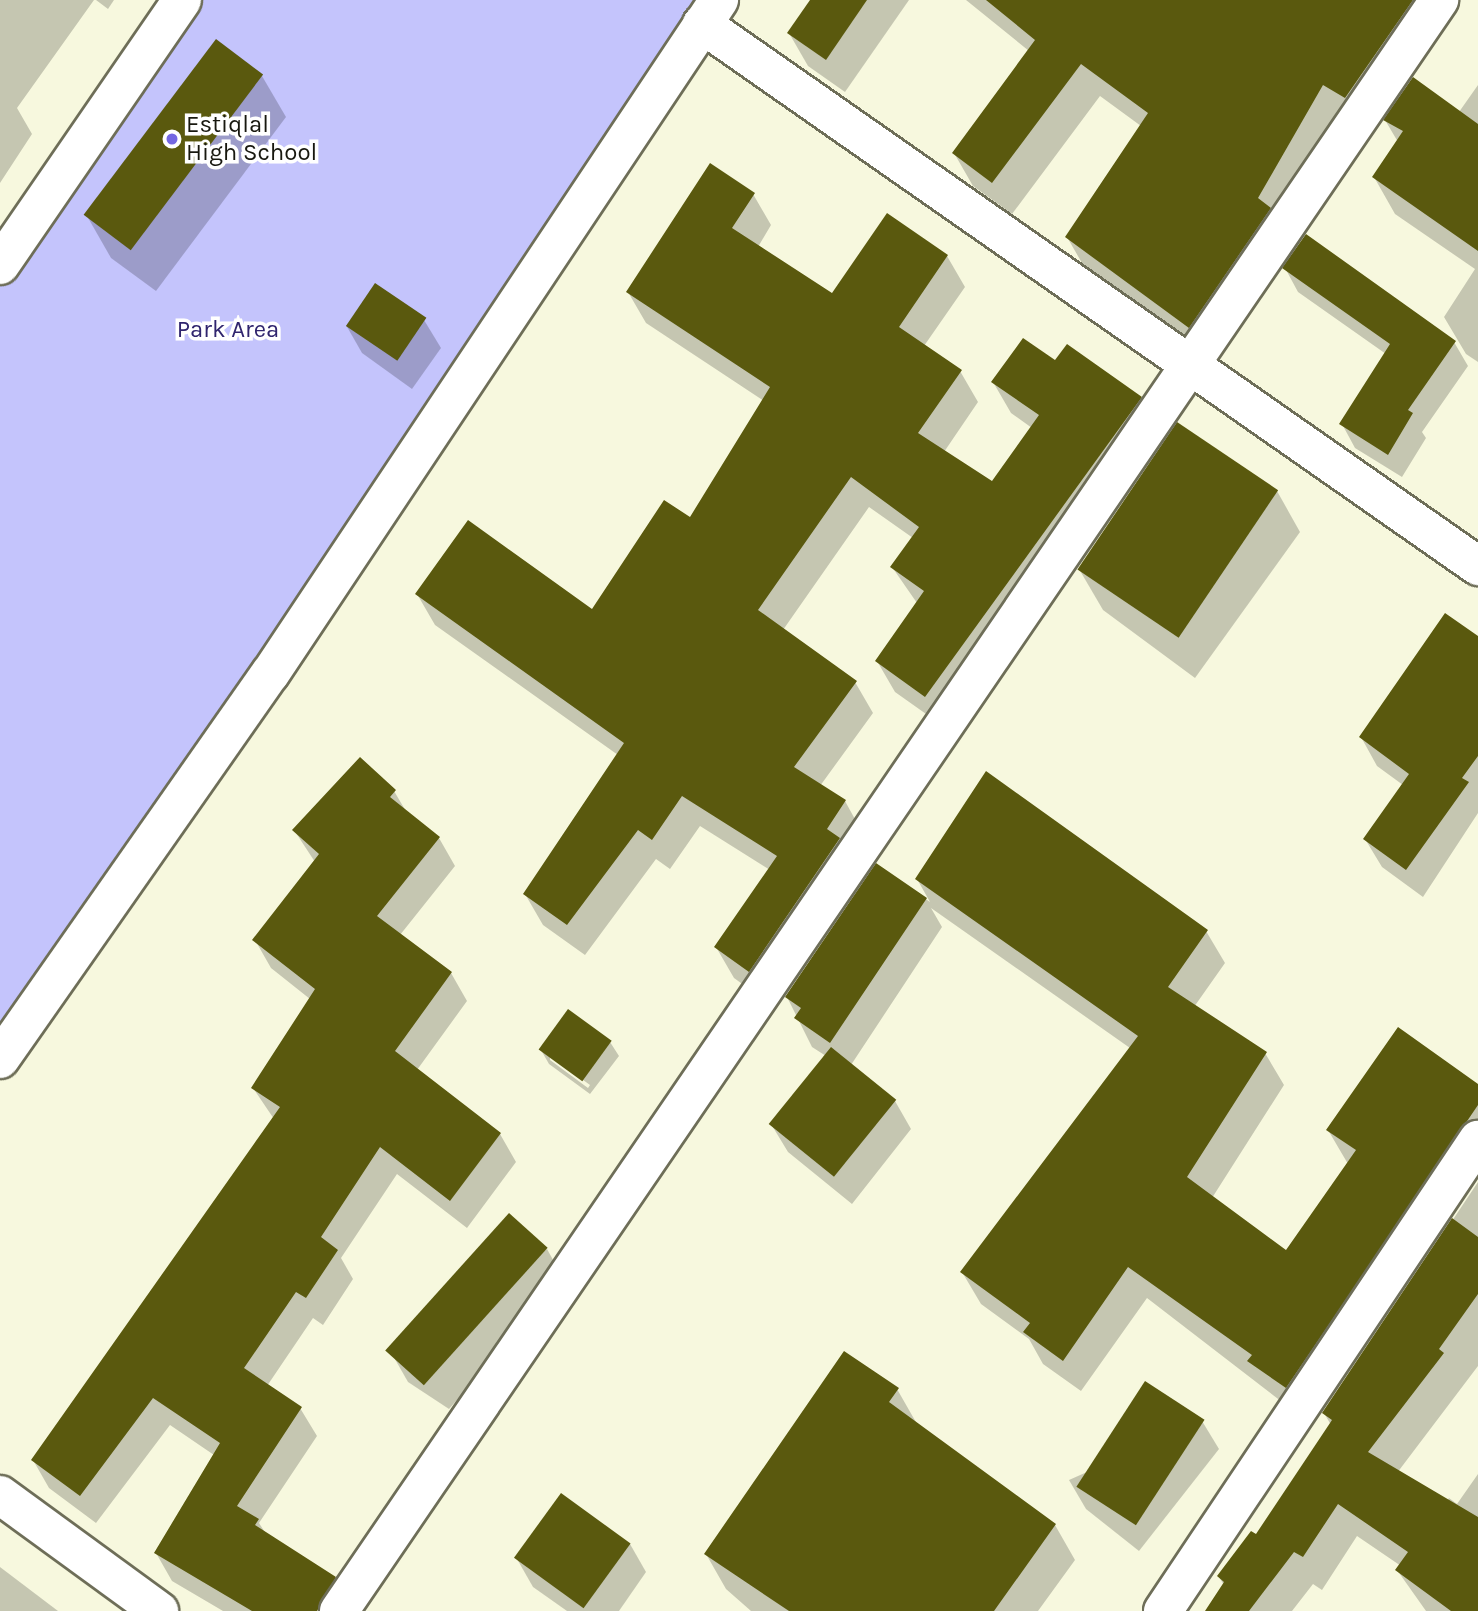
<!DOCTYPE html>
<html>
<head>
<meta charset="utf-8">
<style>
	body { margin:0 }
	#map { position:relative; width:1478px; height:1611px; overflow:hidden; background:#f7f8de; font-family:Karla,sans-serif }
	div>[style] { position:absolute }
	.green>* { inset:0; background:#c4c4fc }
	.shadow>* { inset:0; background:#0003 }
	.building>* { inset:0; background:#5a590e; transform-origin:0 0 }
	.roads { filter:drop-shadow(2px 0 #6e6e58) drop-shadow(-2px 0 #6e6e58) drop-shadow(0 2px #6e6e58) drop-shadow(0 -2px #6e6e58) }
	.minor>* { height:38px; margin:-19px; padding:0 19px; transform-origin:19px; border-radius:19px; background:#fff }
	.dots>* { width:19px; height:19px; translate:-50% -50%; box-sizing:border-box; border:4px solid #fff; border-radius:50% }
	span { translate:-50% -50%; white-space:nowrap; text-align:center; line-height:1.15; -webkit-text-stroke:7px #fff; paint-order:stroke }
	.poi-label { font-size:24px; color:#18180f }
	.left { translate:0 -50%; text-align:left }
	.park-label { font-size:24px; color:#30256e }
</style>
</head>
<body>
<div id="map">
	<div class="green">
		<div style="clip-path:polygon(181px 0,719px 0,0 1059px,0 263px)"></div>
	</div>
	<div class="shadow">
		<div style="clip-path:polygon(0 0,94px 0,17px 108px,32px 134px,0 183px)"></div>
		<div style="clip-path:polygon(96px 0,114px 0,108px 9px)"></div>
		<div style="clip-path:polygon(812px 0,909px 0,845px 92px,808px 66px,789px 33px)"></div>
		<div style="clip-path:polygon(966px 0,1418px 0,1208px 360px,1086px 270px,1067px 237px,1141px 126px,1100px 96px,1012px 214px,973px 186px,954px 153px,1029px 51px)"></div>
		<div style="clip-path:polygon(216px 41px,262px 76px,286px 117px,156px 291px,111px 258px,87px 216px)"></div>
		<div style="clip-path:polygon(1478px 85px,1478px 362px,1466px 354px,1444px 317px,1475px 269px,1395px 214px,1374px 177px,1398px 142px,1385px 120px,1459px 112px)"></div>
		<div style="clip-path:polygon(753px 194px,771px 225px,758px 247px,832px 296px,947px 256px,965px 287px,924px 346px,960px 371px,978px 402px,944px 452px,993px 483px,1032px 428px,1011px 413px,993px 382px,1055px 363px,1140px 398px,1158px 429px,943px 726px,895px 692px,877px 661px,917px 603px,892px 567px,913px 538px,869px 507px,783px 630px,855px 682px,873px 713px,820px 786px,845px 801px,862px 832px,767px 1002px,734px 978px,716px 947px,770px 870px,700px 826px,670px 869px,656px 859px,585px 955px,543px 925px,525px 894px,618px 755px,435px 625px,417px 594px,592px 611px,690px 519px,764px 401px,646px 323px,628px 292px)"></div>
		<div style="clip-path:polygon(1285px 268px,1454px 342px,1468px 366px,1422px 432px,1426px 438px,1402px 477px,1355px 448px,1342px 424px,1386px 354px,1298px 292px)"></div>
		<div style="clip-path:polygon(424px 320px,441px 348px,412px 389px,362px 353px,346px 325px)"></div>
		<div style="clip-path:polygon(1277px 491px,1300px 532px,1195px 678px,1103px 610px,1079px 569px)"></div>
		<div style="clip-path:polygon(1478px 639px,1478px 813px,1423px 897px,1382px 867px,1365px 839px,1403px 785px,1377px 766px,1361px 737px)"></div>
		<div style="clip-path:polygon(394px 791px,407px 813px,439px 838px,455px 866px,400px 935px,451px 973px,467px 1001px,417px 1070px,500px 1134px,516px 1162px,467px 1228px,397px 1174px,341px 1258px,353px 1279px,323px 1325px,313px 1318px,267px 1386px,300px 1408px,317px 1436px,259px 1523px,266px 1534px,335px 1578px,348px 1611px,223px 1611px,172px 1581px,156px 1553px,214px 1455px,170px 1425px,96px 1523px,49px 1488px,33px 1460px,274px 1119px,253px 1088px,310px 999px,271px 968px,255px 940px,315px 862px,294px 830px)"></div>
		<div style="clip-path:polygon(877px 865px,930px 902px,917px 879px,1206px 931px,1225px 963px,1194px 1007px,1265px 1053px,1284px 1085px,1212px 1198px,1287px 1253px,1348px 1164px,1328px 1130px,1478px 1086px,1478px 1157px,1304px 1419px,1147px 1298px,1081px 1391px,1043px 1364px,1029px 1339px,981px 1304px,962px 1272px,1130px 1048px,931px 908px,942px 927px,851px 1065px,895px 1101px,911px 1129px,852px 1204px,788px 1152px,771px 1124px,826px 1056px,812px 1047px,787px 997px)"></div>
		<div style="clip-path:polygon(evenodd,610px 1042px,619px 1056px,590px 1094px,549px 1064px,541px 1050px,610px 1042px,550px 1056px,590px 1085px,588px 1088px,550px 1060px,550px 1056px)"></div>
		<div style="clip-path:polygon(1478px 1182px,1478px 1366px,1397px 1473px,1445px 1505px,1449px 1498px,1457px 1504px,1478px 1474px,1478px 1611px,1426px 1611px,1397px 1570px,1401px 1566px,1357px 1536px,1322px 1590px,1313px 1584px,1292px 1611px,1207px 1611px,1224px 1585px,1219px 1577px,1256px 1537px,1331px 1425px,1324px 1413px)"></div>
		<div style="clip-path:polygon(547px 1249px,563px 1278px,449px 1409px,408px 1382px,392px 1354px)"></div>
		<div style="clip-path:polygon(897px 1389px,917px 1424px,1055px 1525px,1075px 1560px,1038px 1611px,751px 1611px,726px 1589px,706px 1554px)"></div>
		<div style="clip-path:polygon(1202px 1421px,1219px 1449px,1139px 1551px,1086px 1509px,1069px 1480px)"></div>
		<div style="clip-path:polygon(630px 1544px,646px 1572px,619px 1611px,567px 1611px,533px 1587px,517px 1559px)"></div>
		<div style="clip-path:polygon(0 1567px,58px 1611px,0 1611px)"></div>
	</div>
	<div class="building">
		<div style="clip-path:polygon(810px 0,867px 0,826px 60px,787px 33px)"></div>
		<div style="clip-path:polygon(986px 0,1413px 0,1345px 98px,1323px 85px,1258px 198px,1271px 208px,1189px 328px,1065px 237px,1148px 113px,1081px 64px,992px 183px,952px 153px,1035px 40px)"></div>
		<div style="left:216px;top:39px;width:59px;height:220px;rotate:37deg"></div>
		<div style="clip-path:polygon(1413px 77px,1478px 124px,1478px 251px,1372px 177px,1403px 131px,1383px 120px)"></div>
		<div style="clip-path:polygon(710px 163px,755px 193px,732px 228px,832px 293px,887px 213px,948px 255px,899px 327px,962px 370px,918px 433px,992px 481px,1039px 415px,991px 382px,1023px 338px,1055px 360px,1067px 344px,1142px 397px,925px 697px,875px 661px,924px 591px,890px 567px,919px 527px,851px 477px,758px 610px,857px 681px,794px 767px,846px 800px,827px 829px,840px 838px,749px 972px,714px 947px,777px 856px,682px 796px,652px 840px,638px 830px,567px 925px,523px 894px,624px 743px,415px 594px,468px 520px,592px 609px,664px 500px,690px 517px,770px 387px,626px 292px)"></div>
		<div style="clip-path:polygon(1306px 234px,1456px 341px,1408px 410px,1413px 413px,1388px 455px,1339px 424px,1390px 344px,1282px 268px)"></div>
		<div style="left:375px;top:283px;width:62px;height:52px;rotate:34deg"></div>
		<div style="left:1177px;top:422px;width:122px;height:178px;rotate:34deg"></div>
		<div style="clip-path:polygon(1445px 613px,1478px 636px,1478px 756px,1462px 778px,1469px 782px,1406px 870px,1363px 839px,1409px 774px,1359px 737px)"></div>
		<div style="clip-path:polygon(360px 757px,396px 790px,390px 797px,440px 837px,377px 916px,452px 972px,395px 1051px,501px 1133px,450px 1201px,380px 1147px,321px 1237px,338px 1250px,306px 1298px,296px 1292px,244px 1368px,302px 1407px,237px 1506px,259px 1519px,255px 1525px,336px 1577px,317px 1611px,252px 1611px,154px 1553px,220px 1443px,153px 1398px,80px 1496px,31px 1460px,280px 1107px,251px 1088px,315px 989px,252px 940px,319px 854px,292px 830px)"></div>
		<div style="clip-path:polygon(986px 771px,1208px 930px,1168px 987px,1267px 1052px,1187px 1177px,1286px 1250px,1356px 1150px,1326px 1130px,1398px 1027px,1478px 1084px,1478px 1105px,1286px 1388px,1247px 1361px,1252px 1355px,1128px 1267px,1063px 1361px,1023px 1332px,1030px 1323px,960px 1272px,1138px 1036px,915px 879px)"></div>
		<div style="clip-path:polygon(876px 863px,927px 898px,830px 1043px,794px 1018px,801px 1008px,785px 997px)"></div>
		<div style="left:568px;top:1009px;width:54px;height:50px;rotate:36deg"></div>
		<div style="left:831px;top:1047px;width:84px;height:99px;rotate:39deg"></div>
		<div style="left:509px;top:1213px;width:52px;height:185px;rotate:42deg"></div>
		<div style="clip-path:polygon(1452px 1218px,1478px 1237px,1478px 1294px,1439px 1349px,1444px 1353px,1368px 1452px,1478px 1517px,1478px 1611px,1451px 1611px,1395px 1570px,1408px 1552px,1338px 1504px,1303px 1557px,1294px 1552px,1249px 1611px,1205px 1611px,1224px 1582px,1217px 1576px,1251px 1531px,1256px 1534px,1332px 1420px,1322px 1413px)"></div>
		<div style="clip-path:polygon(844px 1351px,899px 1388px,889px 1402px,1056px 1524px,994px 1611px,789px 1611px,704px 1554px)"></div>
		<div style="left:1145px;top:1381px;width:71px;height:126px;rotate:33deg"></div>
		<div style="left:561px;top:1493px;width:86px;height:80px;rotate:36deg"></div>
	</div>
	<div class="roads">
		<div class="minor">
			<div style="left:702px;top:24px;width:947px;rotate:34.93deg"></div>
			<div style="left:0;top:265px;width:321px;rotate:-55.5deg"></div>
			<div style="left:0;top:1059px;width:470px;rotate:-55deg"></div>
			<div style="left:270px;top:674px;width:810px;rotate:-56.33deg"></div>
			<div style="left:0;top:1495px;width:197px;rotate:36.1deg"></div>
			<div style="left:339px;top:1611px;width:1951px;rotate:-55.67deg"></div>
			<div style="left:1163px;top:1611px;width:567px;rotate:-56.23deg"></div>
		</div>
	</div>
	<div class="dots">
		<div style="left:172px;top:139px;background:#7467e2"></div>
	</div>
	<div class="poi-label">
		<span class="left" style="left:186px;top:139px">Estiqlal<br>High School</span>
	</div>
	<div class="park-label">
		<span style="left:228px;top:330px">Park Area</span>
	</div>
</div>
</body>
</html>
